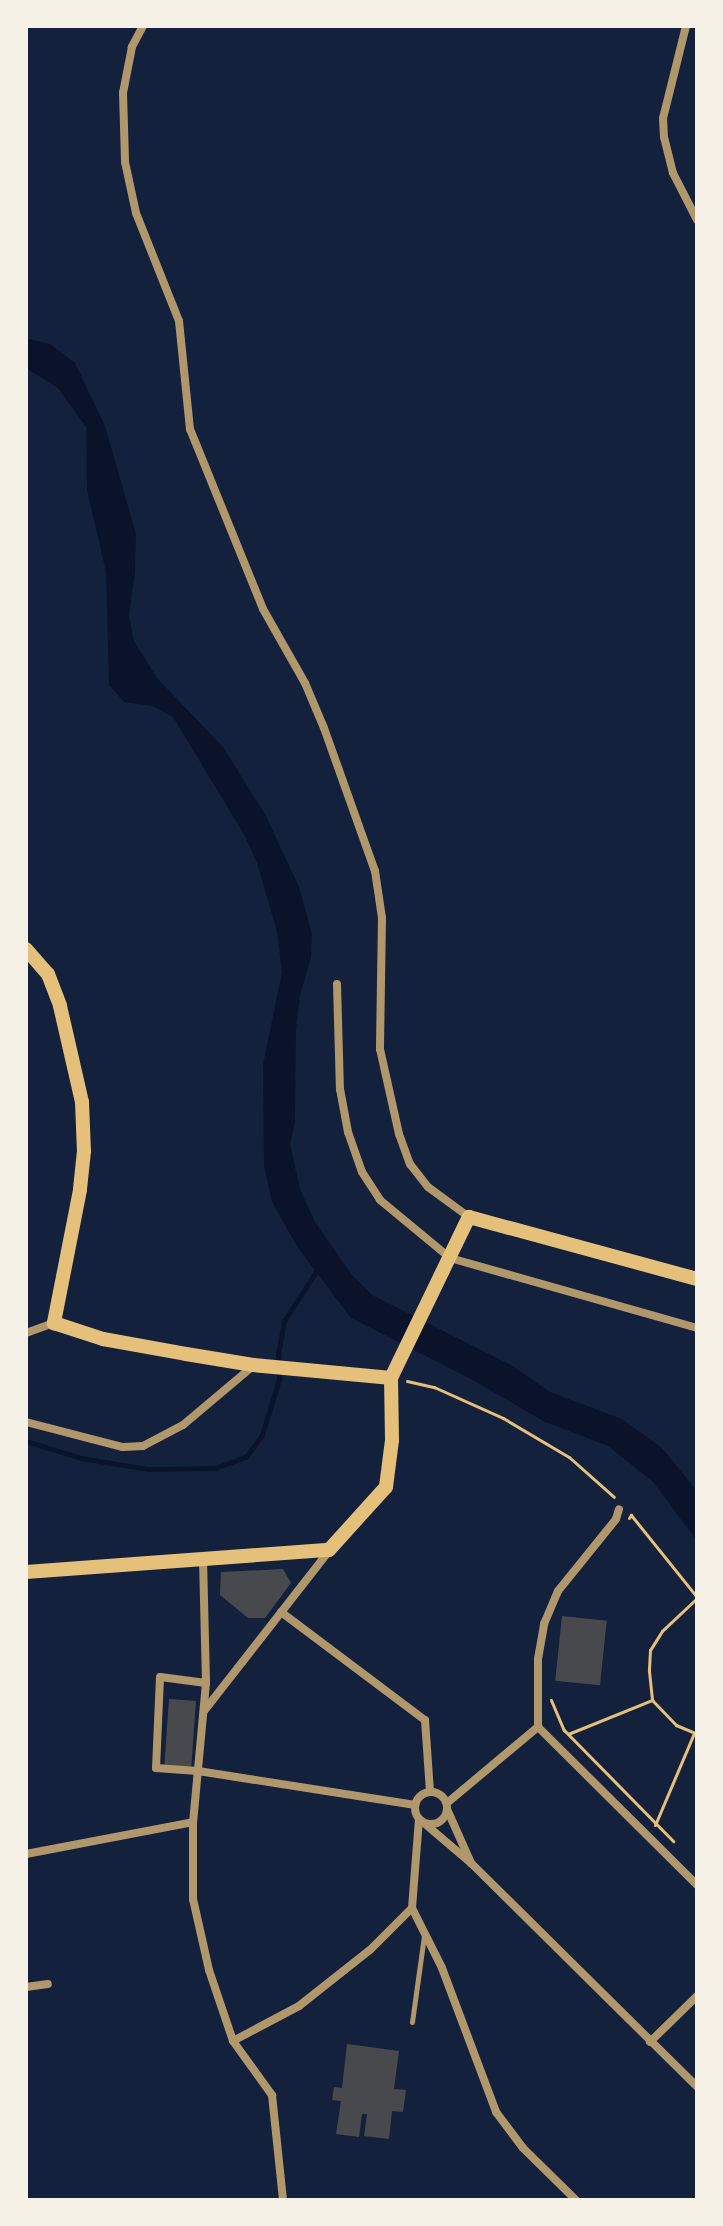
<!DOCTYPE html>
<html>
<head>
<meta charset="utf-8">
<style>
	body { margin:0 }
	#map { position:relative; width:723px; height:2226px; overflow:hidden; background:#14213d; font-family:"DejaVu Sans",sans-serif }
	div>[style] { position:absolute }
	.water>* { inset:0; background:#0b132b }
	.stream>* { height:5px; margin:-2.5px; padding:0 2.5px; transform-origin:2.5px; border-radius:2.5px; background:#0b132b }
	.building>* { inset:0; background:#48494c; transform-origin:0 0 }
	.path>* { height:3px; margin:-1.5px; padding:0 1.5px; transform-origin:1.5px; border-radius:1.5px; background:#e5c07b }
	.service>* { height:5px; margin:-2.5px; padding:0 2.5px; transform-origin:2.5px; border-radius:2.5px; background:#b1986c }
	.minor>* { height:8px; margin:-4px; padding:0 4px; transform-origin:4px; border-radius:4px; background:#b1986c }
	.minor>.ring { margin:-4px; padding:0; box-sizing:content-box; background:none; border:8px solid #b1986c; border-radius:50% }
	.secondary>* { height:14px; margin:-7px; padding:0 7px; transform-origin:7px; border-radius:7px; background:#e5c07b }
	span { translate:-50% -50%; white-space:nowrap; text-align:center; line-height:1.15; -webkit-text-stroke:6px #f6f1e7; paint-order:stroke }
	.frame { position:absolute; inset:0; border:28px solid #f6f1e7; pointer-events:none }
</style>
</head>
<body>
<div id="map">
	<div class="water">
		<div style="clip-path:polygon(26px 338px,50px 344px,75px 363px,105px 426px,136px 534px,135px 572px,129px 615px,134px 641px,157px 678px,223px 747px,265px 814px,299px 887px,312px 934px,311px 958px,300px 995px,296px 1029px,295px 1122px,290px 1144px,300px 1189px,315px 1222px,352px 1275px,372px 1295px,511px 1365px,550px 1392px,622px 1419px,662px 1448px,697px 1491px,697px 1541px,653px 1482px,608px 1446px,543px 1421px,473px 1380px,351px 1318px,298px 1248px,272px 1202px,264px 1165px,263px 1065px,282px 972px,277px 932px,257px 863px,245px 836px,173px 717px,152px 706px,124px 702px,109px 685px,106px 572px,87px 490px,86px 427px,58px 388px,26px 368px)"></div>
	</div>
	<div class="stream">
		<div style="left:26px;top:1441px;width:58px;rotate:17.2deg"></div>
		<div style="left:81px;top:1458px;width:68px;rotate:9.3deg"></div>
		<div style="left:148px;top:1469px;width:67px;rotate:-0.9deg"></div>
		<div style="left:215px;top:1468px;width:33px;rotate:-20deg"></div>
		<div style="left:246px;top:1457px;width:27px;rotate:-54deg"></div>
		<div style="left:262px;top:1435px;width:59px;rotate:-73.1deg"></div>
		<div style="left:279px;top:1379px;width:24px;rotate:-92deg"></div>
		<div style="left:278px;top:1355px;width:35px;rotate:-80deg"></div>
		<div style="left:284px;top:1321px;width:64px;rotate:-57.1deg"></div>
	</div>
	<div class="building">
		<div style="clip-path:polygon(283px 1569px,291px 1583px,265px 1618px,248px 1618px,220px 1595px,221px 1572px)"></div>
		<div style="left:562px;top:1616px;width:45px;height:65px;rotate:6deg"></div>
		<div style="left:169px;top:1699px;width:27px;height:67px;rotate:4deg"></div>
		<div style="clip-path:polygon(347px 2044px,399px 2051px,394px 2089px,406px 2090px,403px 2112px,392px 2111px,389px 2139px,364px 2136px,367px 2114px,362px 2114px,359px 2137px,336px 2134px,341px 2101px,332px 2100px,334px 2087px,342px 2088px)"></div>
	</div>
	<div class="path">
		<div style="left:407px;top:1381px;width:28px;rotate:13deg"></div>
		<div style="left:434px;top:1387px;width:76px;rotate:24.2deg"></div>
		<div style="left:503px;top:1418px;width:77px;rotate:30.6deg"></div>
		<div style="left:569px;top:1457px;width:60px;rotate:41.6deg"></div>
		<div style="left:629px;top:1518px;width:4px;rotate:-56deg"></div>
		<div style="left:631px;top:1515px;width:105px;rotate:51.2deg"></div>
		<div style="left:697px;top:1598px;width:48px;rotate:136.7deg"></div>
		<div style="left:662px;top:1631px;width:22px;rotate:122deg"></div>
		<div style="left:650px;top:1650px;width:21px;rotate:93deg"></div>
		<div style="left:649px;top:1671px;width:29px;rotate:84deg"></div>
		<div style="left:652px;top:1700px;width:35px;rotate:46deg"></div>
		<div style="left:676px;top:1725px;width:23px;rotate:23deg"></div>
		<div style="left:551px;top:1700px;width:33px;rotate:67deg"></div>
		<div style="left:564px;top:1730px;width:156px;rotate:45.5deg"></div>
		<div style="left:568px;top:1734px;width:91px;rotate:-22deg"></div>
		<div style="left:655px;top:1825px;width:100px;rotate:-67deg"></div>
	</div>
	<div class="service">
		<div style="left:412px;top:2022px;width:87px;rotate:-82.1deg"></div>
	</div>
	<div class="minor">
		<div style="left:143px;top:26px;width:24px;rotate:118deg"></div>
		<div style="left:132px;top:47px;width:47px;rotate:101.1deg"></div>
		<div style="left:123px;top:93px;width:69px;rotate:88.3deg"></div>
		<div style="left:125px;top:162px;width:52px;rotate:77.8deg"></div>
		<div style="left:136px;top:213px;width:116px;rotate:68.3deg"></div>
		<div style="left:179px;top:321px;width:109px;rotate:84.2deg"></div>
		<div style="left:190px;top:429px;width:194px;rotate:67.9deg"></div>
		<div style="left:263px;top:609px;width:85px;rotate:60.4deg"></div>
		<div style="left:305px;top:683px;width:49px;rotate:67.1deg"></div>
		<div style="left:324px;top:728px;width:152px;rotate:70.4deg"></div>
		<div style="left:375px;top:871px;width:48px;rotate:81.5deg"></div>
		<div style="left:382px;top:918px;width:131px;rotate:90.9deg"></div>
		<div style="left:380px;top:1049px;width:87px;rotate:77.4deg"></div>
		<div style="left:399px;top:1134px;width:32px;rotate:70deg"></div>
		<div style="left:410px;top:1164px;width:29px;rotate:52deg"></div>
		<div style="left:428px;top:1187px;width:51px;rotate:36.2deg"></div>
		<div style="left:686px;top:26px;width:95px;rotate:104deg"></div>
		<div style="left:663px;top:118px;width:19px;rotate:87deg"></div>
		<div style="left:664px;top:137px;width:37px;rotate:76deg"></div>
		<div style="left:673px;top:173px;width:53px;rotate:62.9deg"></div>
		<div style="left:337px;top:984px;width:105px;rotate:88.4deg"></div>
		<div style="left:340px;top:1089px;width:44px;rotate:79.5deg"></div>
		<div style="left:348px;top:1132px;width:42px;rotate:70.7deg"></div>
		<div style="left:362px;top:1172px;width:33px;rotate:57deg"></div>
		<div style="left:380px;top:1200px;width:91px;rotate:39.6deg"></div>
		<div style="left:450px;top:1258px;width:257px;rotate:15.8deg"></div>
		<div style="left:26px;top:1333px;width:30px;rotate:-20deg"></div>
		<div style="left:26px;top:1422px;width:100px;rotate:14.5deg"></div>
		<div style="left:123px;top:1447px;width:20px;rotate:-3deg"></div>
		<div style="left:143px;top:1446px;width:45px;rotate:-27.7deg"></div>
		<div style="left:183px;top:1425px;width:92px;rotate:-40.1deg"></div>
		<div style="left:203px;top:1559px;width:124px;rotate:88.6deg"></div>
		<div style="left:206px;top:1683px;width:140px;rotate:95.3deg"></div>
		<div style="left:193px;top:1822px;width:77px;rotate:90deg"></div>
		<div style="left:193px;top:1899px;width:73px;rotate:77.3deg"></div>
		<div style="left:209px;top:1970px;width:75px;rotate:71.3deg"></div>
		<div style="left:233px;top:2041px;width:67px;rotate:54.2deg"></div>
		<div style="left:272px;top:2095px;width:106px;rotate:84deg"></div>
		<div style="left:281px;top:1612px;width:180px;rotate:36.9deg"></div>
		<div style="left:425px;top:1720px;width:72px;rotate:86deg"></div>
		<div style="left:206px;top:1683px;width:46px;rotate:-172.6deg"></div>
		<div style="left:160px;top:1677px;width:91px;rotate:92.5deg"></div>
		<div style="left:156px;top:1768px;width:42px;rotate:4.1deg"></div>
		<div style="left:198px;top:1771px;width:220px;rotate:8.9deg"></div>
		<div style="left:204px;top:1711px;width:203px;rotate:-52deg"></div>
		<div style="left:538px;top:1727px;width:68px;rotate:-90deg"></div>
		<div style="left:538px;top:1659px;width:36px;rotate:-80deg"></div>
		<div style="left:544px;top:1624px;width:36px;rotate:-67deg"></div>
		<div style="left:558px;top:1591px;width:92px;rotate:-51.1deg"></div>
		<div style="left:616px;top:1519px;width:10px;rotate:-73deg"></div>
		<div class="ring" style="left:415px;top:1792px;width:24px;height:24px"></div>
		<div style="left:447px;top:1803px;width:119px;rotate:-39.9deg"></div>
		<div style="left:538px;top:1727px;width:224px;rotate:44.8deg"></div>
		<div style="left:424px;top:1823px;width:62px;rotate:40.4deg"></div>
		<div style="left:471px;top:1863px;width:59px;rotate:-114deg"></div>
		<div style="left:26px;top:1854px;width:170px;rotate:-10.8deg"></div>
		<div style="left:471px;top:1863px;width:318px;rotate:44.7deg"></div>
		<div style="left:412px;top:1908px;width:67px;rotate:63.4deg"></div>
		<div style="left:442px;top:1968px;width:154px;rotate:69.4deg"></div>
		<div style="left:496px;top:2112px;width:45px;rotate:53.1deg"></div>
		<div style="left:523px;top:2148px;width:74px;rotate:44.5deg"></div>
		<div style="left:26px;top:1987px;width:22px;rotate:-8deg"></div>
		<div style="left:233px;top:2041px;width:75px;rotate:-27.9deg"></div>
		<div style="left:299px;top:2006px;width:90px;rotate:-38.3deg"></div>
		<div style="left:370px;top:1950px;width:59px;rotate:-45deg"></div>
		<div style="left:412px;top:1908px;width:88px;rotate:-85.5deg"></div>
		<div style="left:650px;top:2042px;width:66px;rotate:-44.4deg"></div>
	</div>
	<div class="secondary">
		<div style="left:26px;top:949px;width:33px;rotate:49deg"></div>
		<div style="left:48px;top:974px;width:34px;rotate:69deg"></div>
		<div style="left:60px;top:1006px;width:98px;rotate:77.1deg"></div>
		<div style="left:82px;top:1102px;width:49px;rotate:87.7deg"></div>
		<div style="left:84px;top:1151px;width:39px;rotate:96deg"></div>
		<div style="left:80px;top:1190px;width:136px;rotate:101.1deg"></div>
		<div style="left:54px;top:1323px;width:52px;rotate:18.1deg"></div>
		<div style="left:103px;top:1339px;width:84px;rotate:10.2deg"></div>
		<div style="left:186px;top:1354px;width:68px;rotate:9.3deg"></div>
		<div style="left:253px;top:1365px;width:139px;rotate:5.4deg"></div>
		<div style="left:26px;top:1572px;width:304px;rotate:-4.2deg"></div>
		<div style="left:329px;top:1550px;width:85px;rotate:-47.9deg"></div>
		<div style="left:386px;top:1487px;width:47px;rotate:-82.7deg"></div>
		<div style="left:392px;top:1440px;width:62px;rotate:-90.9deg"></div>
		<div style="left:391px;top:1378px;width:179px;rotate:-64.2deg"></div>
		<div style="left:469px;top:1217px;width:236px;rotate:15.2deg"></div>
	</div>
	<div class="frame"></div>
</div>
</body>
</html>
